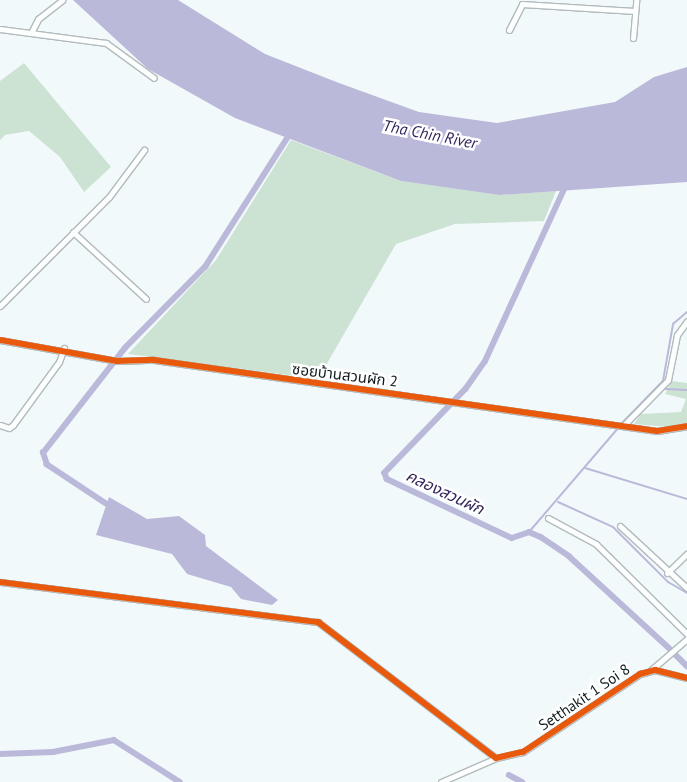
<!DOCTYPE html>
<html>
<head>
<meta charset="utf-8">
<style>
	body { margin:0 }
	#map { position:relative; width:687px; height:782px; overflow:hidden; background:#f2f9fb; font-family:"PT Sans","Noto Sans Thai",sans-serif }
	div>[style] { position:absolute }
	.green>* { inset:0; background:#cce3d4 }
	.water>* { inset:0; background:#bbb9d9 }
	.stream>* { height:2px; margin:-1px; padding:0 1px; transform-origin:1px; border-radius:1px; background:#bbb9d9 }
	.canal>* { height:5.5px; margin:-2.75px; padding:0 2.75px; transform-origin:2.75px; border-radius:2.75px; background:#bbb9d9 }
	.roads { filter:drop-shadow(1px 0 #b1babd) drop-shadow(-1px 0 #b1babd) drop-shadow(0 1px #b1babd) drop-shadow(0 -1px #b1babd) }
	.minor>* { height:5px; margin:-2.5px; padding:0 2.5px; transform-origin:2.5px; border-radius:2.5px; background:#fdfefe }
	.cycleway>* { height:6px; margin:-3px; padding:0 3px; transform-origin:3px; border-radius:3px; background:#e8590c }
	span { translate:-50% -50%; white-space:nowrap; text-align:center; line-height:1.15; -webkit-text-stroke:5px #fff; paint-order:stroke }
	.street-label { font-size:15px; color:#0e1a1d }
	.water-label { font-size:16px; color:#32255b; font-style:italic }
</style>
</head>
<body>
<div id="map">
	<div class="green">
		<div style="clip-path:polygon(24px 63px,111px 167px,84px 192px,60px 157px,29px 131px,5px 135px,0 140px,0 81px)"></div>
		<div style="clip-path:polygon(291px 140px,401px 181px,499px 195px,556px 191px,544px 221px,455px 224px,396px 244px,318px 379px,128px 354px,216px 260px)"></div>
		<div style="clip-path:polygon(672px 381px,687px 383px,687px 423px,669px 427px,634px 424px,641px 414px,681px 412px,686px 399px,665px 394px)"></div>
	</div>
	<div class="water">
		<div style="clip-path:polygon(73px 0,178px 0,265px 54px,339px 83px,419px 112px,497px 123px,615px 102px,654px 77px,687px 67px,687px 182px,499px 195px,401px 181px,235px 118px,148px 69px)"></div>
		<div style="clip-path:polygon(109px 497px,147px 519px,179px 516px,205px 535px,206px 546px,278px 600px,272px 605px,241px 599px,231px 587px,187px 574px,172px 554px,96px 535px)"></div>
	</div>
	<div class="stream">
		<div style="left:666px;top:389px;width:21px;rotate:3deg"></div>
		<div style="left:621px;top:424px;width:60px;rotate:-45.7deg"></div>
		<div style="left:663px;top:381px;width:58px;rotate:-80deg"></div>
		<div style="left:673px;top:324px;width:18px;rotate:-41deg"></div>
		<div style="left:585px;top:468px;width:107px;rotate:16.9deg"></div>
		<div style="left:558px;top:502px;width:60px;rotate:24.4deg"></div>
		<div style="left:613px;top:527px;width:78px;rotate:45deg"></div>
		<div style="left:668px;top:582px;width:22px;rotate:30deg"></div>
		<div style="left:529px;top:532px;width:137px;rotate:-49.4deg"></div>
	</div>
	<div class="canal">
		<div style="left:567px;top:184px;width:196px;rotate:114.7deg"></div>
		<div style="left:485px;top:362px;width:33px;rotate:125deg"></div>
		<div style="left:466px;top:389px;width:117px;rotate:134deg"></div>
		<div style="left:385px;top:473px;width:6px;rotate:72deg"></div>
		<div style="left:387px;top:479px;width:138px;rotate:25.3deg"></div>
		<div style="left:512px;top:538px;width:18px;rotate:-19deg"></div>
		<div style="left:529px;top:532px;width:13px;rotate:23deg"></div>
		<div style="left:541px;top:537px;width:34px;rotate:34deg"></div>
		<div style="left:569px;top:556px;width:136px;rotate:42.6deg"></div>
		<div style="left:106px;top:504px;width:71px;rotate:-146.5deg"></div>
		<div style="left:47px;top:465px;width:13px;rotate:-108deg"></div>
		<div style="left:43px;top:453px;width:133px;rotate:-52deg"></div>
		<div style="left:125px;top:348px;width:114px;rotate:-45.4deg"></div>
		<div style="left:205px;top:267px;width:160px;rotate:-57.5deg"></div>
		<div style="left:675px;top:654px;width:17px;rotate:45deg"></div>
		<div style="left:0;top:754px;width:53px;rotate:-2.2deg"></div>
		<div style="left:53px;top:752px;width:62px;rotate:-11.1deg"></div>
		<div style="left:114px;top:740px;width:78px;rotate:32.5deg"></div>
		<div style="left:509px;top:775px;width:15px;rotate:28deg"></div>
	</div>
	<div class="roads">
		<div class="minor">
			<div style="left:0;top:29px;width:107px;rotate:7.5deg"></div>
			<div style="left:106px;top:43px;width:59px;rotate:36.1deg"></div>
			<div style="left:509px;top:30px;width:29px;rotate:-63deg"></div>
			<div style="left:522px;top:4px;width:113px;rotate:3.5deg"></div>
			<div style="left:31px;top:33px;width:16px;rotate:-63deg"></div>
			<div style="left:38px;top:19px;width:31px;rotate:-38deg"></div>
			<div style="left:633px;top:38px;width:38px;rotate:-85deg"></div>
			<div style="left:73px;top:232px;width:99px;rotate:42.5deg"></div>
			<div style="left:0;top:306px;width:154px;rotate:-45deg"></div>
			<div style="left:109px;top:197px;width:59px;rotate:-53.3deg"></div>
			<div style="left:0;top:340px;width:119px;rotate:10.2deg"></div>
			<div style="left:117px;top:361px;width:37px;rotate:-2deg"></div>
			<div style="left:154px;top:360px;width:508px;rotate:8.03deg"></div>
			<div style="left:657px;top:431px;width:30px;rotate:-9deg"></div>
			<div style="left:0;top:425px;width:9px;rotate:18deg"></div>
			<div style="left:9px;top:428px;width:5px;rotate:-37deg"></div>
			<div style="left:13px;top:425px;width:78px;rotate:-53.9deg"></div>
			<div style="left:59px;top:362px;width:15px;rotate:-70deg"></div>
			<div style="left:623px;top:426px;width:64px;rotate:-45.6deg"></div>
			<div style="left:668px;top:380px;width:46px;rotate:-78.7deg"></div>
			<div style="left:677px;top:335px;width:17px;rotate:-54deg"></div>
			<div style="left:548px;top:518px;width:55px;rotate:28.4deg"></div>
			<div style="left:596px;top:544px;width:128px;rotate:44.7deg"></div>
			<div style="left:620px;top:526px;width:91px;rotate:42.8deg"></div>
			<div style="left:667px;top:573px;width:28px;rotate:-44deg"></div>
			<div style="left:0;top:582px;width:321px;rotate:7.2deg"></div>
			<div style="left:318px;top:622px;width:224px;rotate:37.4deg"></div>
			<div style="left:496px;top:758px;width:28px;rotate:-13deg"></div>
			<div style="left:523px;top:752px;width:141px;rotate:-33.7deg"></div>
			<div style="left:640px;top:674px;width:16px;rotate:-15deg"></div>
			<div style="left:655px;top:670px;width:33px;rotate:14deg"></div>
			<div style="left:651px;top:670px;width:48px;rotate:-40.7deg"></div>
			<div style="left:441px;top:782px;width:60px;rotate:-23.6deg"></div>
		</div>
	</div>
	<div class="cycleway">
		<div style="left:0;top:340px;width:119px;rotate:10.2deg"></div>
		<div style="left:117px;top:361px;width:37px;rotate:-2deg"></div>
		<div style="left:154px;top:360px;width:508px;rotate:8.03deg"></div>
		<div style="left:657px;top:431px;width:30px;rotate:-9deg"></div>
		<div style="left:0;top:582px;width:321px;rotate:7.2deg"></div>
		<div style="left:318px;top:622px;width:224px;rotate:37.4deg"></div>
		<div style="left:496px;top:758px;width:28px;rotate:-13deg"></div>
		<div style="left:523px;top:752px;width:141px;rotate:-33.7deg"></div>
		<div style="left:640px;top:674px;width:16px;rotate:-15deg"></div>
		<div style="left:655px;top:670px;width:33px;rotate:14deg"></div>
	</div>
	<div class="street-label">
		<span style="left:345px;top:375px;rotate:7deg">ซอยบ้านสวนผัก 2</span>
		<span style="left:584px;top:697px;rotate:-34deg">Setthakit 1 Soi 8</span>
	</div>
	<div class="water-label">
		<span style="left:430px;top:134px;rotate:11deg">Tha Chin River</span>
		<span style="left:445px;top:492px;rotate:25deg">คลองสวนผัก</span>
	</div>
</div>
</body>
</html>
